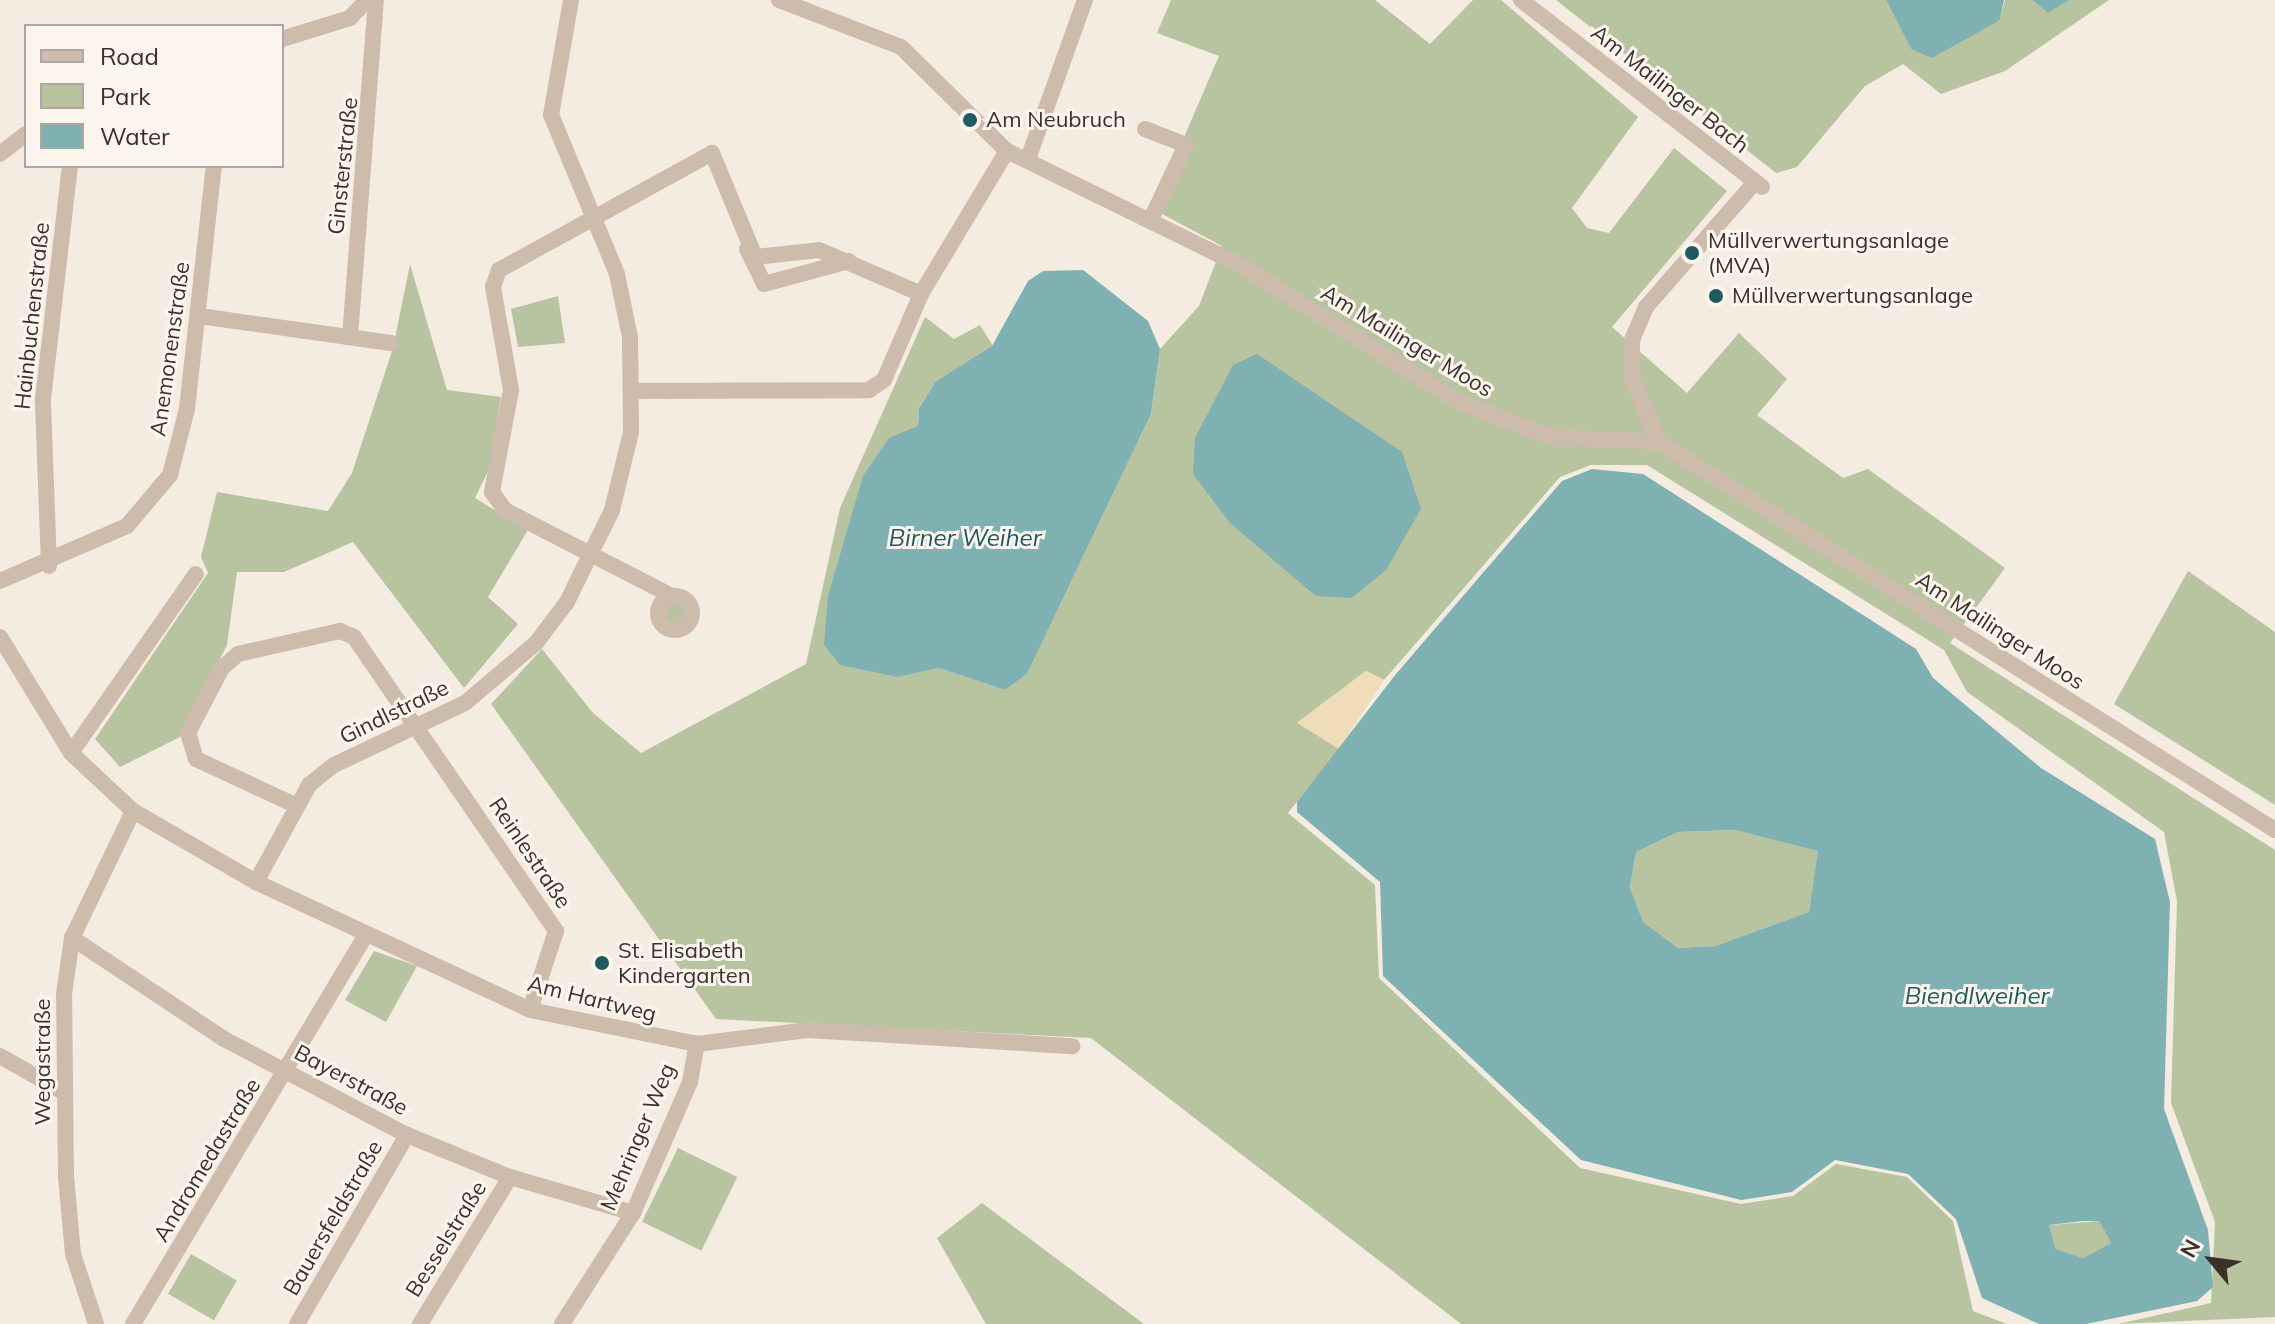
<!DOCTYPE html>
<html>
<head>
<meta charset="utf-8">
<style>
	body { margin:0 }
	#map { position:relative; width:2275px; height:1324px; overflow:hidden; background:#f4ebe1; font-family:Mulish,sans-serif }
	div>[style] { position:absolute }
	.green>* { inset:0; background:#b8c4a0; transform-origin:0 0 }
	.round { border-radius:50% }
	.sand>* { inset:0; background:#efdcb8 }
	.water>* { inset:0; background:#7fb0b2 }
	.street>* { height:16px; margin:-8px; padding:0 8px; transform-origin:8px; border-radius:8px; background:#cdbbac }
	.street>.ring { margin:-8px; padding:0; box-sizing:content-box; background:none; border:16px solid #cdbbac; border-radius:50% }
	.dots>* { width:22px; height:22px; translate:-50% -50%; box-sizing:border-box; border:4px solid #fbf5ee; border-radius:50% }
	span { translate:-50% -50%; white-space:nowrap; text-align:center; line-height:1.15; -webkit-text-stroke:6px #fbf5ee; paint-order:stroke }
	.street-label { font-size:22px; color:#3b302b }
	.poi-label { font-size:22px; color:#3b302b }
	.left { translate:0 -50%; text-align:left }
	.water-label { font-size:24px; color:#1f5a5e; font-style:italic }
	.legend { position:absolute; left:24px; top:24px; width:260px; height:144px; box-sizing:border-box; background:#fbf5ee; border:2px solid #aea6a0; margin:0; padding:10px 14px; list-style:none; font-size:24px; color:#3b302b }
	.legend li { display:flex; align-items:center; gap:16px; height:40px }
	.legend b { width:40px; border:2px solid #aea6a0 }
	.north { position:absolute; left:2171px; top:1220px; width:80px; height:80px; -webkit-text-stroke:6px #fbf5ee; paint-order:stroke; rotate:299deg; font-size:22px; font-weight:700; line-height:32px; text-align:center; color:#3b302b }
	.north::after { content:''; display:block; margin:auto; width:28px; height:36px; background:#3b302b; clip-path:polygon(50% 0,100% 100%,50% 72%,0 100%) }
</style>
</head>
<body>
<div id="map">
	<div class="green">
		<div style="clip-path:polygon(1171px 0,1375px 0,1430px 44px,1473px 0,1501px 0,1638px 117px,1572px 208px,1587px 228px,1609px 233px,1674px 148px,1727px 191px,1612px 327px,1687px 393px,1739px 333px,1787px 379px,1757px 415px,1843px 478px,1868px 469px,2005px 568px,1950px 643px,2275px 850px,2275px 1317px,2118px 1324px,2211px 1303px,2215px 1222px,2171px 1103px,2177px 901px,2164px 832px,1967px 692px,1944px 650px,1647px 465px,1591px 465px,1560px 477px,1384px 680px,1366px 671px,1298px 722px,1339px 749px,1288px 813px,1375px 885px,1379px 978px,1580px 1168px,1741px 1204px,1793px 1196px,1836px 1164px,1907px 1177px,1953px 1221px,1973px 1311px,2007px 1324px,1461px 1324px,1091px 1038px,716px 1019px,491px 704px,542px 649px,593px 713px,641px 753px,806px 664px,840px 508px,925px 317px,954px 339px,980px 325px,993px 346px,935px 382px,919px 407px,918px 426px,906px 436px,898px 677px,939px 668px,1005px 690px,1027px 674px,1151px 414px,1160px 349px,1199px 306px,1222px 246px,1153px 209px,1219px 56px,1157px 33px)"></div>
		<div style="clip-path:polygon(1556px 0,1886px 0,1911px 49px,2000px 20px,2005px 0,2032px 0,2048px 13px,2070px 0,2109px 0,2005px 71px,1941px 94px,1903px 64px,1865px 86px,1797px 167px,1776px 173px)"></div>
		<div style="clip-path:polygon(410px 264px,447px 390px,501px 397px,490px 467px,475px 498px,528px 530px,488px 597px,518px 624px,464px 688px,353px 542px,284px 572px,237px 572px,227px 645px,180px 737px,120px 767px,95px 739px,208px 573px,201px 557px,217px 492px,328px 511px,352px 473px,393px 348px)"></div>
		<div style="clip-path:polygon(558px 296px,565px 343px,518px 347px,511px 309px)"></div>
		<div style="clip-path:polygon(2188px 571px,2275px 632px,2275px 805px,2114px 704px)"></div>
		<div class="round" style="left:661px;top:598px;width:28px;height:28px"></div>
		<div style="clip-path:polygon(1735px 830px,1819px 851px,1809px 912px,1715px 946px,1678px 948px,1643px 922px,1630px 887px,1636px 852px,1678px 832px)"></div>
		<div style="clip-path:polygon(374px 951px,417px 966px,386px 1022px,345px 1000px)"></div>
		<div style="left:678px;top:1148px;width:66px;height:82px;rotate:26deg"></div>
		<div style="clip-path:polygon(982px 1203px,1144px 1324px,986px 1324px,937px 1238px)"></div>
		<div style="clip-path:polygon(2099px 1221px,2111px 1243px,2083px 1258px,2056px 1249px,2049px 1225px)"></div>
		<div style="left:191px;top:1254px;width:53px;height:46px;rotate:30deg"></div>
	</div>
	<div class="sand">
		<div style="clip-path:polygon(1366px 671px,1384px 680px,1339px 749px,1297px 723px)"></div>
	</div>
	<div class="water">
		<div style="clip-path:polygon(1886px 0,2004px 0,2000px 20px,1932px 58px,1911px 49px)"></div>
		<div style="clip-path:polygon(2032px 0,2070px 0,2048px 13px)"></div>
		<div style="clip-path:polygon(1083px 270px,1148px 321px,1160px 349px,1151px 414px,1027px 674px,1005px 690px,939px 668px,898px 677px,840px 665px,824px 645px,828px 596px,863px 476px,889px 438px,918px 426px,919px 408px,935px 382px,992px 346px,1028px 281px,1043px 271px)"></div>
		<div style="clip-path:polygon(1257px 354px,1402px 452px,1421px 509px,1386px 570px,1352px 598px,1316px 596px,1230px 523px,1193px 474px,1195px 438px,1233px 365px)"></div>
		<div style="clip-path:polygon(evenodd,1592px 469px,1643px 474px,1916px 649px,1933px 678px,2041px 768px,2155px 839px,2170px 902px,2164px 1109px,2208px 1230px,2213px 1287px,2197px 1301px,2086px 1324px,2039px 1324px,1982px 1298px,1956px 1219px,1908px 1174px,1835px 1160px,1792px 1192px,1741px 1200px,1581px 1160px,1383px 976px,1380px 882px,1297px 812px,1297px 802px,1396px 674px,1562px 481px,1592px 469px,1735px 830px,1818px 851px,1809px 912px,1715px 946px,1678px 948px,1643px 922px,1630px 887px,1636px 852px,1678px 832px,1735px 830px,1592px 469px,2083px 1221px,2099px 1221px,2111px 1243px,2083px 1258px,2056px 1249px,2049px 1225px,2083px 1221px)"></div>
	</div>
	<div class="street">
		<div style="left:779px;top:0;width:131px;rotate:21.1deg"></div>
		<div style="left:901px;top:47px;width:148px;rotate:44.5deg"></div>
		<div style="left:1007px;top:151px;width:259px;rotate:26.1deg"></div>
		<div style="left:1240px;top:265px;width:258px;rotate:32deg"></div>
		<div style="left:1459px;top:402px;width:97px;rotate:21deg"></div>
		<div style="left:1550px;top:437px;width:109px;rotate:2.6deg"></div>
		<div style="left:1659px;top:442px;width:728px;rotate:32.21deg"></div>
		<div style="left:1521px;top:0;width:305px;rotate:37.8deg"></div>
		<div style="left:282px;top:39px;width:71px;rotate:-17.2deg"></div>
		<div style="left:350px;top:18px;width:25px;rotate:-47deg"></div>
		<div style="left:1145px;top:129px;width:44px;rotate:21.3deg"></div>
		<div style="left:1186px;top:145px;width:80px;rotate:115.3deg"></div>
		<div style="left:0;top:154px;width:33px;rotate:-38deg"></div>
		<div style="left:1028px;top:159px;width:169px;rotate:-70.3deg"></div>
		<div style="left:747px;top:249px;width:39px;rotate:64deg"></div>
		<div style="left:764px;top:284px;width:88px;rotate:-15.1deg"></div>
		<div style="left:199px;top:316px;width:194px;rotate:8deg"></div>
		<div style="left:350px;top:337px;width:338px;rotate:-85.6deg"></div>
		<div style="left:634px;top:391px;width:235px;rotate:-0.2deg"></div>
		<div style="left:869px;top:390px;width:18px;rotate:-34deg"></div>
		<div style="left:884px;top:380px;width:94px;rotate:-66.7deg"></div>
		<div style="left:921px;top:294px;width:167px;rotate:-59deg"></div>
		<div style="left:1659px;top:442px;width:72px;rotate:-113deg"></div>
		<div style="left:1631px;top:376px;width:36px;rotate:-88deg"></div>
		<div style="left:1632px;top:340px;width:36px;rotate:-67deg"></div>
		<div style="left:1646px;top:307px;width:166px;rotate:-48.9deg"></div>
		<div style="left:49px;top:566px;width:167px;rotate:-92.1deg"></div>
		<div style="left:43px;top:399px;width:235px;rotate:-83.4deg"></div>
		<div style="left:0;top:581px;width:138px;rotate:-23.4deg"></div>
		<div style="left:127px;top:526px;width:67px;rotate:-49.9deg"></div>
		<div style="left:170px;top:475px;width:68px;rotate:-75.6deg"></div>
		<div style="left:187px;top:409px;width:244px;rotate:-83.7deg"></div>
		<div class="ring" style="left:658px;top:596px;width:18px;height:18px"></div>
		<div style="left:672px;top:596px;width:188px;rotate:-152.8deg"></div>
		<div style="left:505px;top:510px;width:22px;rotate:-126deg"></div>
		<div style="left:492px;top:492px;width:104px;rotate:-79.4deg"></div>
		<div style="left:511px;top:390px;width:105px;rotate:-99.9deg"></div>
		<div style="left:493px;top:287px;width:18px;rotate:-71deg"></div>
		<div style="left:499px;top:270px;width:243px;rotate:-28.8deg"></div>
		<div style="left:712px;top:153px;width:113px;rotate:67.5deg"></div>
		<div style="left:755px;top:257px;width:64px;rotate:-6.2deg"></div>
		<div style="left:819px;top:250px;width:111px;rotate:23.3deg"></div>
		<div style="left:0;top:637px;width:136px;rotate:58.5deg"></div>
		<div style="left:71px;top:753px;width:85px;rotate:43.1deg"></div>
		<div style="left:133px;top:811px;width:142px;rotate:30deg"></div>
		<div style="left:256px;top:882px;width:302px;rotate:25deg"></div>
		<div style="left:530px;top:1010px;width:170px;rotate:11.5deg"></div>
		<div style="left:697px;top:1044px;width:112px;rotate:-7.2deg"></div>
		<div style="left:808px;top:1030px;width:265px;rotate:3.5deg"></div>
		<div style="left:71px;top:753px;width:218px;rotate:-55.1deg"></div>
		<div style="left:295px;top:805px;width:109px;rotate:-155.1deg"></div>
		<div style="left:196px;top:759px;width:27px;rotate:-107deg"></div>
		<div style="left:188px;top:733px;width:73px;rotate:-62.4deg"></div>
		<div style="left:222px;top:668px;width:21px;rotate:-41deg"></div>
		<div style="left:238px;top:654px;width:105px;rotate:-12.7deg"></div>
		<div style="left:340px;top:631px;width:15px;rotate:23deg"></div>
		<div style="left:354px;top:637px;width:357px;rotate:55.5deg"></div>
		<div style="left:556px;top:931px;width:83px;rotate:108.2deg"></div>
		<div style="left:256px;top:882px;width:111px;rotate:-61.3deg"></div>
		<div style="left:309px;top:785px;width:32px;rotate:-39deg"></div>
		<div style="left:334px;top:765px;width:145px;rotate:-25.3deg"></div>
		<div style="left:465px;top:703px;width:93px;rotate:-40.2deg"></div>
		<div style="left:536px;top:643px;width:51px;rotate:-52.9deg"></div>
		<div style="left:567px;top:602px;width:102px;rotate:-63.9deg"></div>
		<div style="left:612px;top:510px;width:80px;rotate:-76.3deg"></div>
		<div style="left:631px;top:432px;width:95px;rotate:-90.6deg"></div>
		<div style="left:630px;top:337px;width:64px;rotate:-101.7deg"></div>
		<div style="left:617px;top:274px;width:172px;rotate:-112.5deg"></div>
		<div style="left:551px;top:115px;width:117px;rotate:-80.1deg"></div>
		<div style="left:72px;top:938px;width:182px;rotate:33.6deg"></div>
		<div style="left:224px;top:1039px;width:207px;rotate:27.7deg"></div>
		<div style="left:407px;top:1135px;width:111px;rotate:22.2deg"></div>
		<div style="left:510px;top:1177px;width:128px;rotate:16.3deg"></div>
		<div style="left:0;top:1056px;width:75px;rotate:29.6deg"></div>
		<div style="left:96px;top:1324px;width:74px;rotate:-108.2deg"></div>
		<div style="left:73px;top:1254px;width:77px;rotate:-95.2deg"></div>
		<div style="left:66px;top:1177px;width:183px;rotate:-90.6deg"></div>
		<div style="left:64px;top:994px;width:57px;rotate:-81.9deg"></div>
		<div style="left:72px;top:938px;width:141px;rotate:-64.3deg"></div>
		<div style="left:133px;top:1324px;width:452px;rotate:-59.1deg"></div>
		<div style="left:297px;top:1324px;width:219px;rotate:-59.8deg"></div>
		<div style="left:420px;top:1324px;width:172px;rotate:-58.5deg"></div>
		<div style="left:562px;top:1324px;width:132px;rotate:-57.4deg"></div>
		<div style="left:633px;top:1213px;width:143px;rotate:-66.5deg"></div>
		<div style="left:690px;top:1082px;width:39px;rotate:-80deg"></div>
	</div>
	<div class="dots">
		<div style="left:970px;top:120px;background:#1f5a5e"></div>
		<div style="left:1692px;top:253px;background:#1f5a5e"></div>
		<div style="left:1716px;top:296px;background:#1f5a5e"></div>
		<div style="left:602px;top:963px;background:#1f5a5e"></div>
	</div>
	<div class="street-label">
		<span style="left:1670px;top:89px;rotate:38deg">Am Mailinger Bach</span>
		<span style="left:343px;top:166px;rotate:-84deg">Ginsterstraße</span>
		<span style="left:32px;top:316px;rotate:-84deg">Hainbuchenstraße</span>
		<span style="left:1407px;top:341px;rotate:31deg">Am Mailinger Moos</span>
		<span style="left:170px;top:349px;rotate:-82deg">Anemonenstraße</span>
		<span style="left:2000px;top:631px;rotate:33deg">Am Mailinger Moos</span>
		<span style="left:394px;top:712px;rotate:-26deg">Gindlstraße</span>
		<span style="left:530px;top:853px;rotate:56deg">Reinlestraße</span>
		<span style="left:592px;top:999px;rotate:14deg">Am Hartweg</span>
		<span style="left:43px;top:1062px;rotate:-90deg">Wegastraße</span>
		<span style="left:351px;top:1080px;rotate:28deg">Bayerstraße</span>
		<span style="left:638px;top:1137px;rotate:-67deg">Mehringer Weg</span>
		<span style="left:207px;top:1160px;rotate:-59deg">Andromedastraße</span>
		<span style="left:333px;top:1218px;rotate:-60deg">Bauersfeldstraße</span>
		<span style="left:446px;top:1239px;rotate:-58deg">Besselstraße</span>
	</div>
	<div class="poi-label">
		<span class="left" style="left:986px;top:120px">Am Neubruch</span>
		<span class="left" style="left:1708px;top:253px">Müllverwertungsanlage<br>(MVA)</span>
		<span class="left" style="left:1732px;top:296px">Müllverwertungsanlage</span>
		<span class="left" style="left:618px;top:963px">St. Elisabeth<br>Kindergarten</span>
	</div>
	<div class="water-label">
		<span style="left:965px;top:538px">Birner Weiher</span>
		<span style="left:1977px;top:996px">Biendlweiher</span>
	</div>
	<ul class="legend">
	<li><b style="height:10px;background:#cdbbac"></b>Road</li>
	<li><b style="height:22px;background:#b8c4a0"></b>Park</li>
	<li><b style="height:22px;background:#7fb0b2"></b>Water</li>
	</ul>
	<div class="north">N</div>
</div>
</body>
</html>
